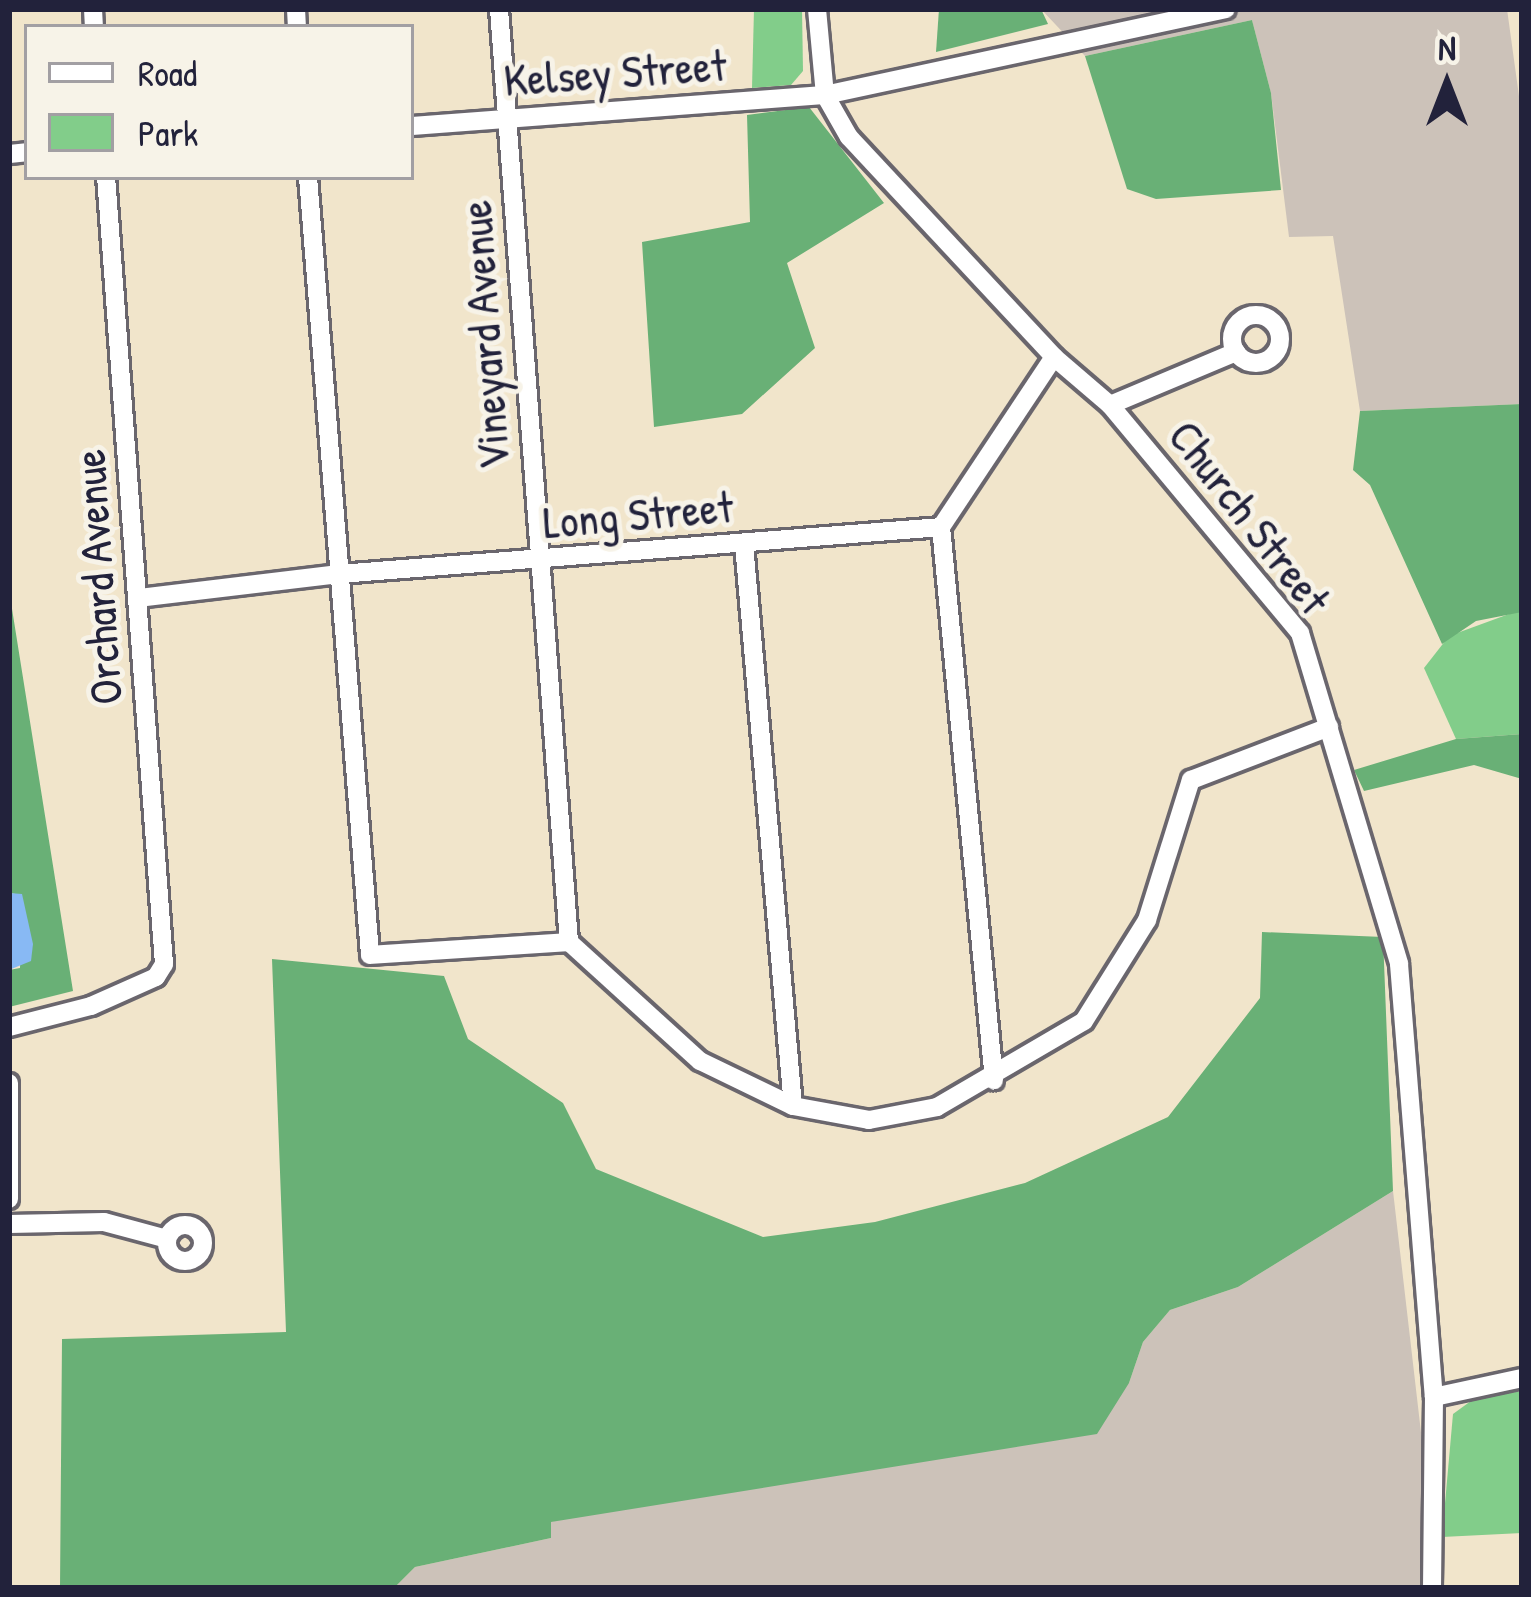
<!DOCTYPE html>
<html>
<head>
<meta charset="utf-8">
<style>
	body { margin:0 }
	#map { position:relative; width:1531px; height:1597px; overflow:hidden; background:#f1e5cb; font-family:"Patrick Hand",sans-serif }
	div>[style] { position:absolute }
	.industrial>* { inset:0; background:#ccc2b9 }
	.green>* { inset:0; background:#82cd8a }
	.forest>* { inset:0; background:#69b076 }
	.water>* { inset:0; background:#88b9f4 }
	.roads { filter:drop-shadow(3px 0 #6a666d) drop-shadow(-3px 0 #6a666d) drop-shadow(0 3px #6a666d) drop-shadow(0 -3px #6a666d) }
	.minor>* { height:18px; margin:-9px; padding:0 9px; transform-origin:9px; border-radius:9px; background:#fff }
	.minor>.ring { margin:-9px; padding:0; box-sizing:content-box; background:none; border:18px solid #fff; border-radius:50% }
	span { translate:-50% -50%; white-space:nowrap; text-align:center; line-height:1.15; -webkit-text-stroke:10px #f7f3e8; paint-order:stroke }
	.street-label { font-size:45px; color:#22223b }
	.frame { position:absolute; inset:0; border:12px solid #22223b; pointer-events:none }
	.legend { position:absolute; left:24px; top:24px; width:390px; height:156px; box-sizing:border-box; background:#f7f3e8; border:3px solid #a29fa3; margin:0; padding:15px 21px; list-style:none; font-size:36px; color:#22223b }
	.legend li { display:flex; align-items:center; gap:24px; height:60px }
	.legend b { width:60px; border:3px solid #a29fa3 }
	.north { position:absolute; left:1387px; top:24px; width:120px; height:120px; -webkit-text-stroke:9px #f7f3e8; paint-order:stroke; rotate:0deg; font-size:33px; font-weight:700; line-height:48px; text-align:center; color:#22223b }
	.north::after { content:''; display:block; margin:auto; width:42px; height:54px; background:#22223b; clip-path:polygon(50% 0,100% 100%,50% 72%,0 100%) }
</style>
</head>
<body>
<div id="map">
	<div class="industrial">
		<div style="clip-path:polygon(1041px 9px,1507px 9px,1522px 118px,1522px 404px,1360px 411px,1333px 236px,1289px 237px,1271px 93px,1252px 20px,1085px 56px)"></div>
		<div style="clip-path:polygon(1393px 1191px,1422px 1441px,1420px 1588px,394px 1588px,415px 1567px,551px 1538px,550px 1522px,1129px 1383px,1143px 1342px,1170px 1310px,1238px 1287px)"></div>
	</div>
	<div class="green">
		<div style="clip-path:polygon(754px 9px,802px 9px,803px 71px,791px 85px,752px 88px)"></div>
		<div style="clip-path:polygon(1520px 610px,1522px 734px,1456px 739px,1424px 668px,1449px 636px)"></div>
		<div style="clip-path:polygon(1522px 1391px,1522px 1533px,1442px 1537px,1453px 1414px,1475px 1398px)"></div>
	</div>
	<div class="forest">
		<div style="clip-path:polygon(939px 9px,1041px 9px,1048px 24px,936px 52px)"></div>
		<div style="clip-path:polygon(1252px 20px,1271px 93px,1281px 190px,1156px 199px,1127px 189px,1085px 56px)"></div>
		<div style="clip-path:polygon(809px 107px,884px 203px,787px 263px,815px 348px,742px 414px,654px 427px,642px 242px,750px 222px,747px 115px)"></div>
		<div style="clip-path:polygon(1522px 404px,1522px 612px,1476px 621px,1442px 644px,1370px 485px,1353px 470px,1360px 411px)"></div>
		<div style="clip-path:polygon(9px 590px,73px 991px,9px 1007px,9px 970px,20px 968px,22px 895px,9px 893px)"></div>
		<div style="clip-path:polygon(1522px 734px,1522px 779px,1474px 765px,1364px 791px,1354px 770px,1456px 739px)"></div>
		<div style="clip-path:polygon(1262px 932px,1383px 937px,1393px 1191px,1238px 1287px,1170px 1310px,1143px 1342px,1129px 1383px,1097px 1434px,551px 1522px,551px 1538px,415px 1567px,394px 1588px,60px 1588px,62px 1339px,286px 1332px,272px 959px,444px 976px,468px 1039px,563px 1103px,596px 1169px,763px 1237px,875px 1222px,1025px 1183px,1168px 1117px,1260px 998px)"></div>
	</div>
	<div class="water">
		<div style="clip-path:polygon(9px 893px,22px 894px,33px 944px,31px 961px,9px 970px)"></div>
	</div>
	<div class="roads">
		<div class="minor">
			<div style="left:93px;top:9px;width:18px;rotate:87deg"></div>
			<div style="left:296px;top:9px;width:18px;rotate:87deg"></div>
			<div style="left:499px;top:9px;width:936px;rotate:85.71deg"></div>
			<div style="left:817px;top:9px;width:86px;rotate:84.7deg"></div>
			<div style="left:825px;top:95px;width:48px;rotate:60.3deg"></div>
			<div style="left:849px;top:137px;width:301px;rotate:47deg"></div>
			<div style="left:1054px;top:357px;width:74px;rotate:40.6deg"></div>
			<div style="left:1110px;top:405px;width:297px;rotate:50.2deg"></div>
			<div style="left:1300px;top:633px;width:345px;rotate:73.3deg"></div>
			<div style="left:1399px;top:964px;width:434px;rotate:85.4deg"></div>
			<div style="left:1434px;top:1397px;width:191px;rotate:90.6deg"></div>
			<div style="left:411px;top:126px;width:415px;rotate:-4.3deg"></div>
			<div style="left:825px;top:95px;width:410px;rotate:-12.1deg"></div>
			<div style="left:9px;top:154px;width:18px;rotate:-6deg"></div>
			<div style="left:308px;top:177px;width:780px;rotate:85.44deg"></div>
			<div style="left:370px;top:955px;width:199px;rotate:-3.7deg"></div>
			<div style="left:569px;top:942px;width:177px;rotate:42.3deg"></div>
			<div style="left:700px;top:1061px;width:103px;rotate:25.8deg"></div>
			<div style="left:793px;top:1106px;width:77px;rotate:10.4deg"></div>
			<div style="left:869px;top:1120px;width:69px;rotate:-10.8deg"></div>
			<div style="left:937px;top:1107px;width:170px;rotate:-30.3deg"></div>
			<div style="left:1084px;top:1021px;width:119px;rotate:-58deg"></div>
			<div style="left:1147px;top:920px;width:147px;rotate:-72.6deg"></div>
			<div style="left:1191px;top:780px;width:148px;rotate:-21deg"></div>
			<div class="ring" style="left:1232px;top:315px;width:30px;height:30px"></div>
			<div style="left:1110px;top:405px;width:137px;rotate:-22.8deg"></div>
			<div style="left:941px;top:527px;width:556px;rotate:84.53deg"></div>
			<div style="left:744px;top:544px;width:564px;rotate:85.02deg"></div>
			<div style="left:138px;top:598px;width:202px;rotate:-6.8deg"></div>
			<div style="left:339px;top:574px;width:604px;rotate:-4.46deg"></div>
			<div style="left:941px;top:527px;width:204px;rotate:-56.4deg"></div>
			<div style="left:9px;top:1027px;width:85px;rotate:-14.4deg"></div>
			<div style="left:91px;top:1006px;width:71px;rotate:-24deg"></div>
			<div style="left:156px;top:977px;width:15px;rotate:-58deg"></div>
			<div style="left:164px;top:964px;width:789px;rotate:-94.21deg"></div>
			<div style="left:9px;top:1083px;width:116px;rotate:90deg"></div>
			<div style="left:9px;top:1224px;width:95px;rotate:-1.2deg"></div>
			<div style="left:104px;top:1222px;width:65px;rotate:15.1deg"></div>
			<div class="ring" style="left:167px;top:1225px;width:18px;height:18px"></div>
			<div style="left:1434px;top:1397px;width:90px;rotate:-12.2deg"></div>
		</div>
	</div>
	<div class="street-label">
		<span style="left:615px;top:72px;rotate:-4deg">Kelsey Street</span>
		<span style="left:484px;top:335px;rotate:-94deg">Vineyard Avenue</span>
		<span style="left:638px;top:514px;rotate:-5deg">Long Street</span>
		<span style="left:1250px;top:517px;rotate:52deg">Church Street</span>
		<span style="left:97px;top:577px;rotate:-94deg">Orchard Avenue</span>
	</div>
	<div class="frame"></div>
	<ul class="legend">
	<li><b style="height:15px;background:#fff"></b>Road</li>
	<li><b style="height:33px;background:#82cd8a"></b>Park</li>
	</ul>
	<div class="north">N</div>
</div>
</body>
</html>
